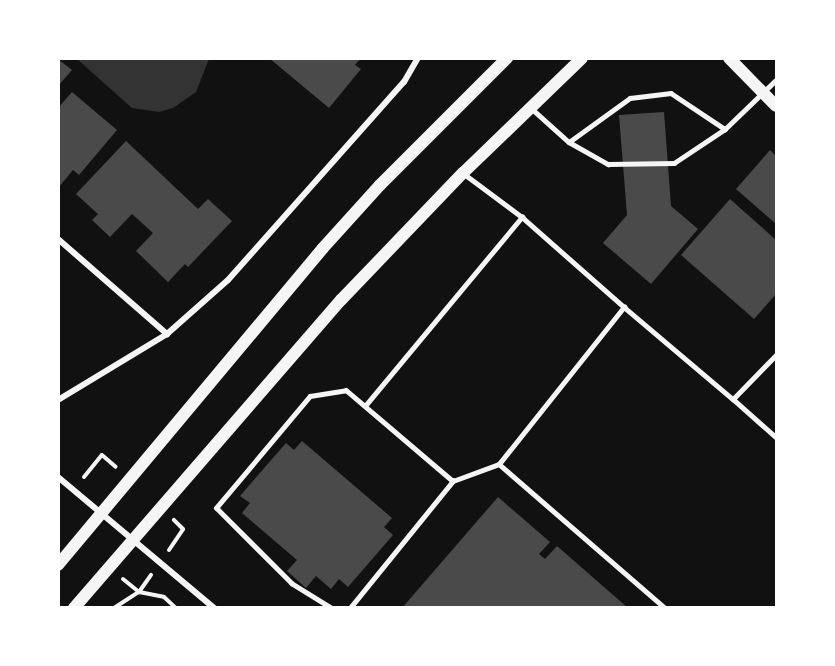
<!DOCTYPE html>
<html>
<head>
<meta charset="utf-8">
<style>
	body { margin:0 }
	#map { position:relative; width:835px; height:666px; overflow:hidden; background:#111; font-family:"Fira Sans Condensed",sans-serif }
	div>[style] { position:absolute }
	.water>* { inset:0; background:#333 }
	.building>* { inset:0; background:#4a4a4a }
	.path>* { height:4px; margin:-2px; padding:0 2px; transform-origin:2px; border-radius:2px; background:#f5f5f5 }
	.service>* { height:4.5px; margin:-2.25px; padding:0 2.25px; transform-origin:2.25px; border-radius:2.25px; background:#f5f5f5 }
	.minor>* { height:6px; margin:-3px; padding:0 3px; transform-origin:3px; border-radius:3px; background:#f5f5f5 }
	.secondary>* { height:12px; margin:-6px; padding:0 6px; transform-origin:6px; border-radius:6px; background:#f5f5f5 }
	span { translate:-50% -50%; white-space:nowrap; text-align:center; line-height:1.15; -webkit-text-stroke:4.5px #fff; paint-order:stroke }
	.frame { position:absolute; inset:0; border:60px solid #fff; pointer-events:none }
</style>
</head>
<body>
<div id="map">
	<div class="water">
		<div style="clip-path:polygon(77px 59px,209px 58px,209px 59px,196px 92px,173px 108px,159px 112px,132px 108px)"></div>
	</div>
	<div class="building">
		<div style="clip-path:polygon(269px 58px,361px 58px,355px 65px,361px 69px,329px 108px)"></div>
		<div style="clip-path:polygon(58px 59px,72px 70px,58px 86px)"></div>
		<div style="clip-path:polygon(72px 92px,117px 130px,79px 175px,73px 170px,58px 188px,58px 108px)"></div>
		<div style="clip-path:polygon(664px 112px,671px 206px,698px 229px,651px 284px,603px 243px,627px 215px,619px 115px)"></div>
		<div style="clip-path:polygon(126px 141px,198px 209px,208px 199px,232px 221px,188px 267px,185px 264px,168px 282px,136px 251px,153px 233px,132px 214px,110px 237px,92px 220px,98px 214px,76px 194px)"></div>
		<div style="clip-path:polygon(770px 150px,776px 156px,776px 224px,736px 189px)"></div>
		<div style="clip-path:polygon(730px 199px,776px 240px,776px 294px,754px 319px,681px 255px)"></div>
		<div style="clip-path:polygon(302px 441px,392px 518px,384px 527px,393px 535px,348px 587px,339px 579px,331px 589px,316px 576px,306px 588px,287px 571px,297px 560px,242px 513px,250px 503px,240px 496px,286px 443px,294px 450px)"></div>
		<div style="clip-path:polygon(498px 497px,550px 542px,539px 554px,545px 559px,557px 546px,628px 608px,402px 608px)"></div>
	</div>
	<div class="path">
		<div style="left:84px;top:477px;width:28px;rotate:-51deg"></div>
		<div style="left:102px;top:455px;width:18px;rotate:41deg"></div>
		<div style="left:169px;top:550px;width:25px;rotate:-56deg"></div>
		<div style="left:183px;top:529px;width:13px;rotate:-135deg"></div>
		<div style="left:123px;top:579px;width:21px;rotate:39deg"></div>
		<div style="left:139px;top:592px;width:25px;rotate:11deg"></div>
		<div style="left:164px;top:597px;width:16px;rotate:43deg"></div>
		<div style="left:114px;top:608px;width:30px;rotate:-33deg"></div>
		<div style="left:139px;top:592px;width:21px;rotate:-55deg"></div>
	</div>
	<div class="service">
		<div style="left:531px;top:108px;width:51px;rotate:41.8deg"></div>
		<div style="left:569px;top:142px;width:75px;rotate:-35.8deg"></div>
		<div style="left:630px;top:98px;width:41px;rotate:-7deg"></div>
		<div style="left:671px;top:93px;width:65px;rotate:33.7deg"></div>
		<div style="left:725px;top:129px;width:71px;rotate:-43.9deg"></div>
		<div style="left:569px;top:142px;width:45px;rotate:29.4deg"></div>
		<div style="left:608px;top:164px;width:66px;rotate:-0.9deg"></div>
		<div style="left:674px;top:163px;width:61px;rotate:-33.7deg"></div>
		<div style="left:463px;top:173px;width:74px;rotate:36.7deg"></div>
		<div style="left:522px;top:217px;width:136px;rotate:41.4deg"></div>
		<div style="left:733px;top:399px;width:57px;rotate:41.5deg"></div>
		<div style="left:365px;top:406px;width:246px;rotate:-50.3deg"></div>
		<div style="left:499px;top:464px;width:201px;rotate:-51.5deg"></div>
		<div style="left:624px;top:307px;width:143px;rotate:40.2deg"></div>
		<div style="left:733px;top:399px;width:62px;rotate:-45.7deg"></div>
		<div style="left:331px;top:608px;width:46px;rotate:-148.4deg"></div>
		<div style="left:292px;top:584px;width:107px;rotate:-135deg"></div>
		<div style="left:216px;top:508px;width:146px;rotate:-50deg"></div>
		<div style="left:310px;top:396px;width:36px;rotate:-9deg"></div>
		<div style="left:346px;top:390px;width:140px;rotate:40.4deg"></div>
		<div style="left:350px;top:608px;width:164px;rotate:-51deg"></div>
		<div style="left:453px;top:481px;width:49px;rotate:-20.3deg"></div>
		<div style="left:499px;top:464px;width:220px;rotate:40.9deg"></div>
	</div>
	<div class="minor">
		<div style="left:58px;top:239px;width:145px;rotate:41.1deg"></div>
		<div style="left:58px;top:400px;width:127px;rotate:-31.2deg"></div>
		<div style="left:167px;top:334px;width:81px;rotate:-41.5deg"></div>
		<div style="left:228px;top:280px;width:265px;rotate:-48.4deg"></div>
		<div style="left:404px;top:82px;width:28px;rotate:-60deg"></div>
		<div style="left:58px;top:477px;width:204px;rotate:40deg"></div>
	</div>
	<div class="secondary">
		<div style="left:729px;top:58px;width:67px;rotate:45.6deg"></div>
		<div style="left:58px;top:565px;width:413px;rotate:-50.1deg"></div>
		<div style="left:323px;top:248px;width:85px;rotate:-47.9deg"></div>
		<div style="left:380px;top:185px;width:180px;rotate:-45deg"></div>
		<div style="left:74px;top:608px;width:408px;rotate:-49.1deg"></div>
		<div style="left:341px;top:300px;width:176px;rotate:-46.2deg"></div>
		<div style="left:463px;top:173px;width:165px;rotate:-44deg"></div>
	</div>
	<div class="frame"></div>
</div>
</body>
</html>
